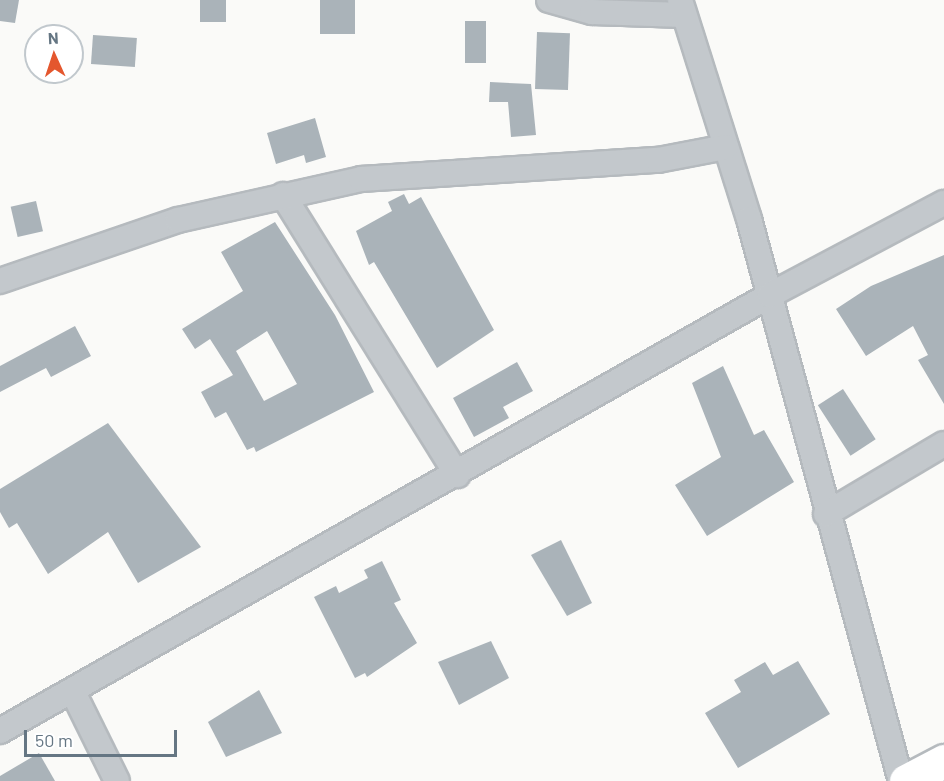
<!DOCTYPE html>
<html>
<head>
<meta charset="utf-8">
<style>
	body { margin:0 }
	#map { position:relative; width:944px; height:781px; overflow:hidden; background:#fafaf8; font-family:Barlow,sans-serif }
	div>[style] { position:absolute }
	.building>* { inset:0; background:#aab3b9; transform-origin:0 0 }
	.roads { filter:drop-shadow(2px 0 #b5babe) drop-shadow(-2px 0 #b5babe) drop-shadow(0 2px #b5babe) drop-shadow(0 -2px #b5babe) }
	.minor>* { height:24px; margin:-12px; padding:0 12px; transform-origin:12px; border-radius:12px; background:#c3c8cc }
	.primary>* { height:33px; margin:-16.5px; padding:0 16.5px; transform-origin:16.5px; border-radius:16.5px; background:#fff }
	span { translate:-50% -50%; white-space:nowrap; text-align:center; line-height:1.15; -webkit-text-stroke:6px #fff; paint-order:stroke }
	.north { position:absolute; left:24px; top:24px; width:60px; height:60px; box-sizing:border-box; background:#fff; border:2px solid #c1c8cd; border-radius:50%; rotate:357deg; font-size:16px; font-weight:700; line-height:24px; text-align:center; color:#657683 }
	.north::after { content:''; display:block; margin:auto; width:21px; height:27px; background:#e4572e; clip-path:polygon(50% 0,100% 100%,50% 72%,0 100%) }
	.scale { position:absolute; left:24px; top:730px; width:153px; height:27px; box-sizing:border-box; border:3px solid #657683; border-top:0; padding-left:8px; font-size:18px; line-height:21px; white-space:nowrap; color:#657683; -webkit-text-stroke:4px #fff; paint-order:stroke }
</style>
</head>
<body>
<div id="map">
	<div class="building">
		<div style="clip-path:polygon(0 0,19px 0,15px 23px,0 21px)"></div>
		<div style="left:200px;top:0;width:26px;height:22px"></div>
		<div style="left:320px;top:0;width:35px;height:34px"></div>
		<div style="left:465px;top:21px;width:21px;height:42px"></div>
		<div style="left:537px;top:32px;width:33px;height:57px;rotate:2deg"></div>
		<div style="left:93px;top:35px;width:44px;height:29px;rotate:4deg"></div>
		<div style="clip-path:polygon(490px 82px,531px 84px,536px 135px,511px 137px,508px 102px,489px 102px)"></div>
		<div style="clip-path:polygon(315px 118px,326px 157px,306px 163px,304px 155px,276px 164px,267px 133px)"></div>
		<div style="clip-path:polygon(404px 194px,409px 204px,421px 197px,494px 330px,437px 368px,374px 262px,369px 265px,356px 231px,392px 211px,388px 202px)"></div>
		<div style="left:36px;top:201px;width:31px;height:26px;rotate:77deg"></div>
		<div style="clip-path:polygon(evenodd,275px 222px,335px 315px,374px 392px,256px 452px,254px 447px,247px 450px,226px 412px,215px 418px,201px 392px,233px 375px,210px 339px,195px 349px,182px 329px,243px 291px,221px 252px,275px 222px,267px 331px,297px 384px,264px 401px,236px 351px,267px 331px)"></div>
		<div style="clip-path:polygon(944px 255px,944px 404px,918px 360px,928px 355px,913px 326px,866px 356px,836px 309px,871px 286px)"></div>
		<div style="clip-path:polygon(75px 326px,91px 356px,51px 377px,46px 368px,0 392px,0 366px)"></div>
		<div style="clip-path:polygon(517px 362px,533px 391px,503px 407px,509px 418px,474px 437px,453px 398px)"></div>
		<div style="clip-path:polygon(723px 366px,754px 435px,764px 430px,794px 482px,707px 536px,675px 485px,721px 457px,692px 383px)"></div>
		<div style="left:843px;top:389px;width:60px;height:30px;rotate:57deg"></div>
		<div style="clip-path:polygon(108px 423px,201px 547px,138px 583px,108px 532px,48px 574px,17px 523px,9px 528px,0 512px,0 489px)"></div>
		<div style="clip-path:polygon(561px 540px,592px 603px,567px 616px,531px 555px)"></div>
		<div style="clip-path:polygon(382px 561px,401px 600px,394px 603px,417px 643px,367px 677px,365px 673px,355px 678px,314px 597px,336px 586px,339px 593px,368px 578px,364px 570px)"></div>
		<div style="clip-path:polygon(491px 641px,509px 678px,459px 705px,438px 662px)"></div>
		<div style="clip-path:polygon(798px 661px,830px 714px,738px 768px,705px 713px,741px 692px,734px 680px,765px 662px,773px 675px)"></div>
		<div style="clip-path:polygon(259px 690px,282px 733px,226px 757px,208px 722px)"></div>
		<div style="clip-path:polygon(39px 753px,55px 781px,0 781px,0 776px)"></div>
	</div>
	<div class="roads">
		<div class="minor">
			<div style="left:549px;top:0;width:45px;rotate:15.6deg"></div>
			<div style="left:592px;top:12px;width:91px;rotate:1.9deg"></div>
			<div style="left:680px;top:0;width:230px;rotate:72.5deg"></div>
			<div style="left:749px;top:219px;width:582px;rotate:74.87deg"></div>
			<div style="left:283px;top:195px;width:330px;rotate:58.1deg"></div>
			<div style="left:0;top:281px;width:188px;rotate:-18.9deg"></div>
			<div style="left:178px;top:220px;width:188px;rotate:-12.6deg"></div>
			<div style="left:361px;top:179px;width:298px;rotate:-3.7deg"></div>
			<div style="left:658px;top:160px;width:69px;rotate:-10.8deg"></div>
			<div style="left:826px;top:514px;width:137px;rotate:-30.7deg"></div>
			<div style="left:73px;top:692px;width:99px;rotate:63.7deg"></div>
			<div style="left:0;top:731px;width:885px;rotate:-29.52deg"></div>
			<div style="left:770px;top:295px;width:197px;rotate:-27.9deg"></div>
		</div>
		<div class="primary">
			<div style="left:906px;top:781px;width:43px;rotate:-27.8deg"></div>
		</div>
	</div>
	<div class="north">N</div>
	<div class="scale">50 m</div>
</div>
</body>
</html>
